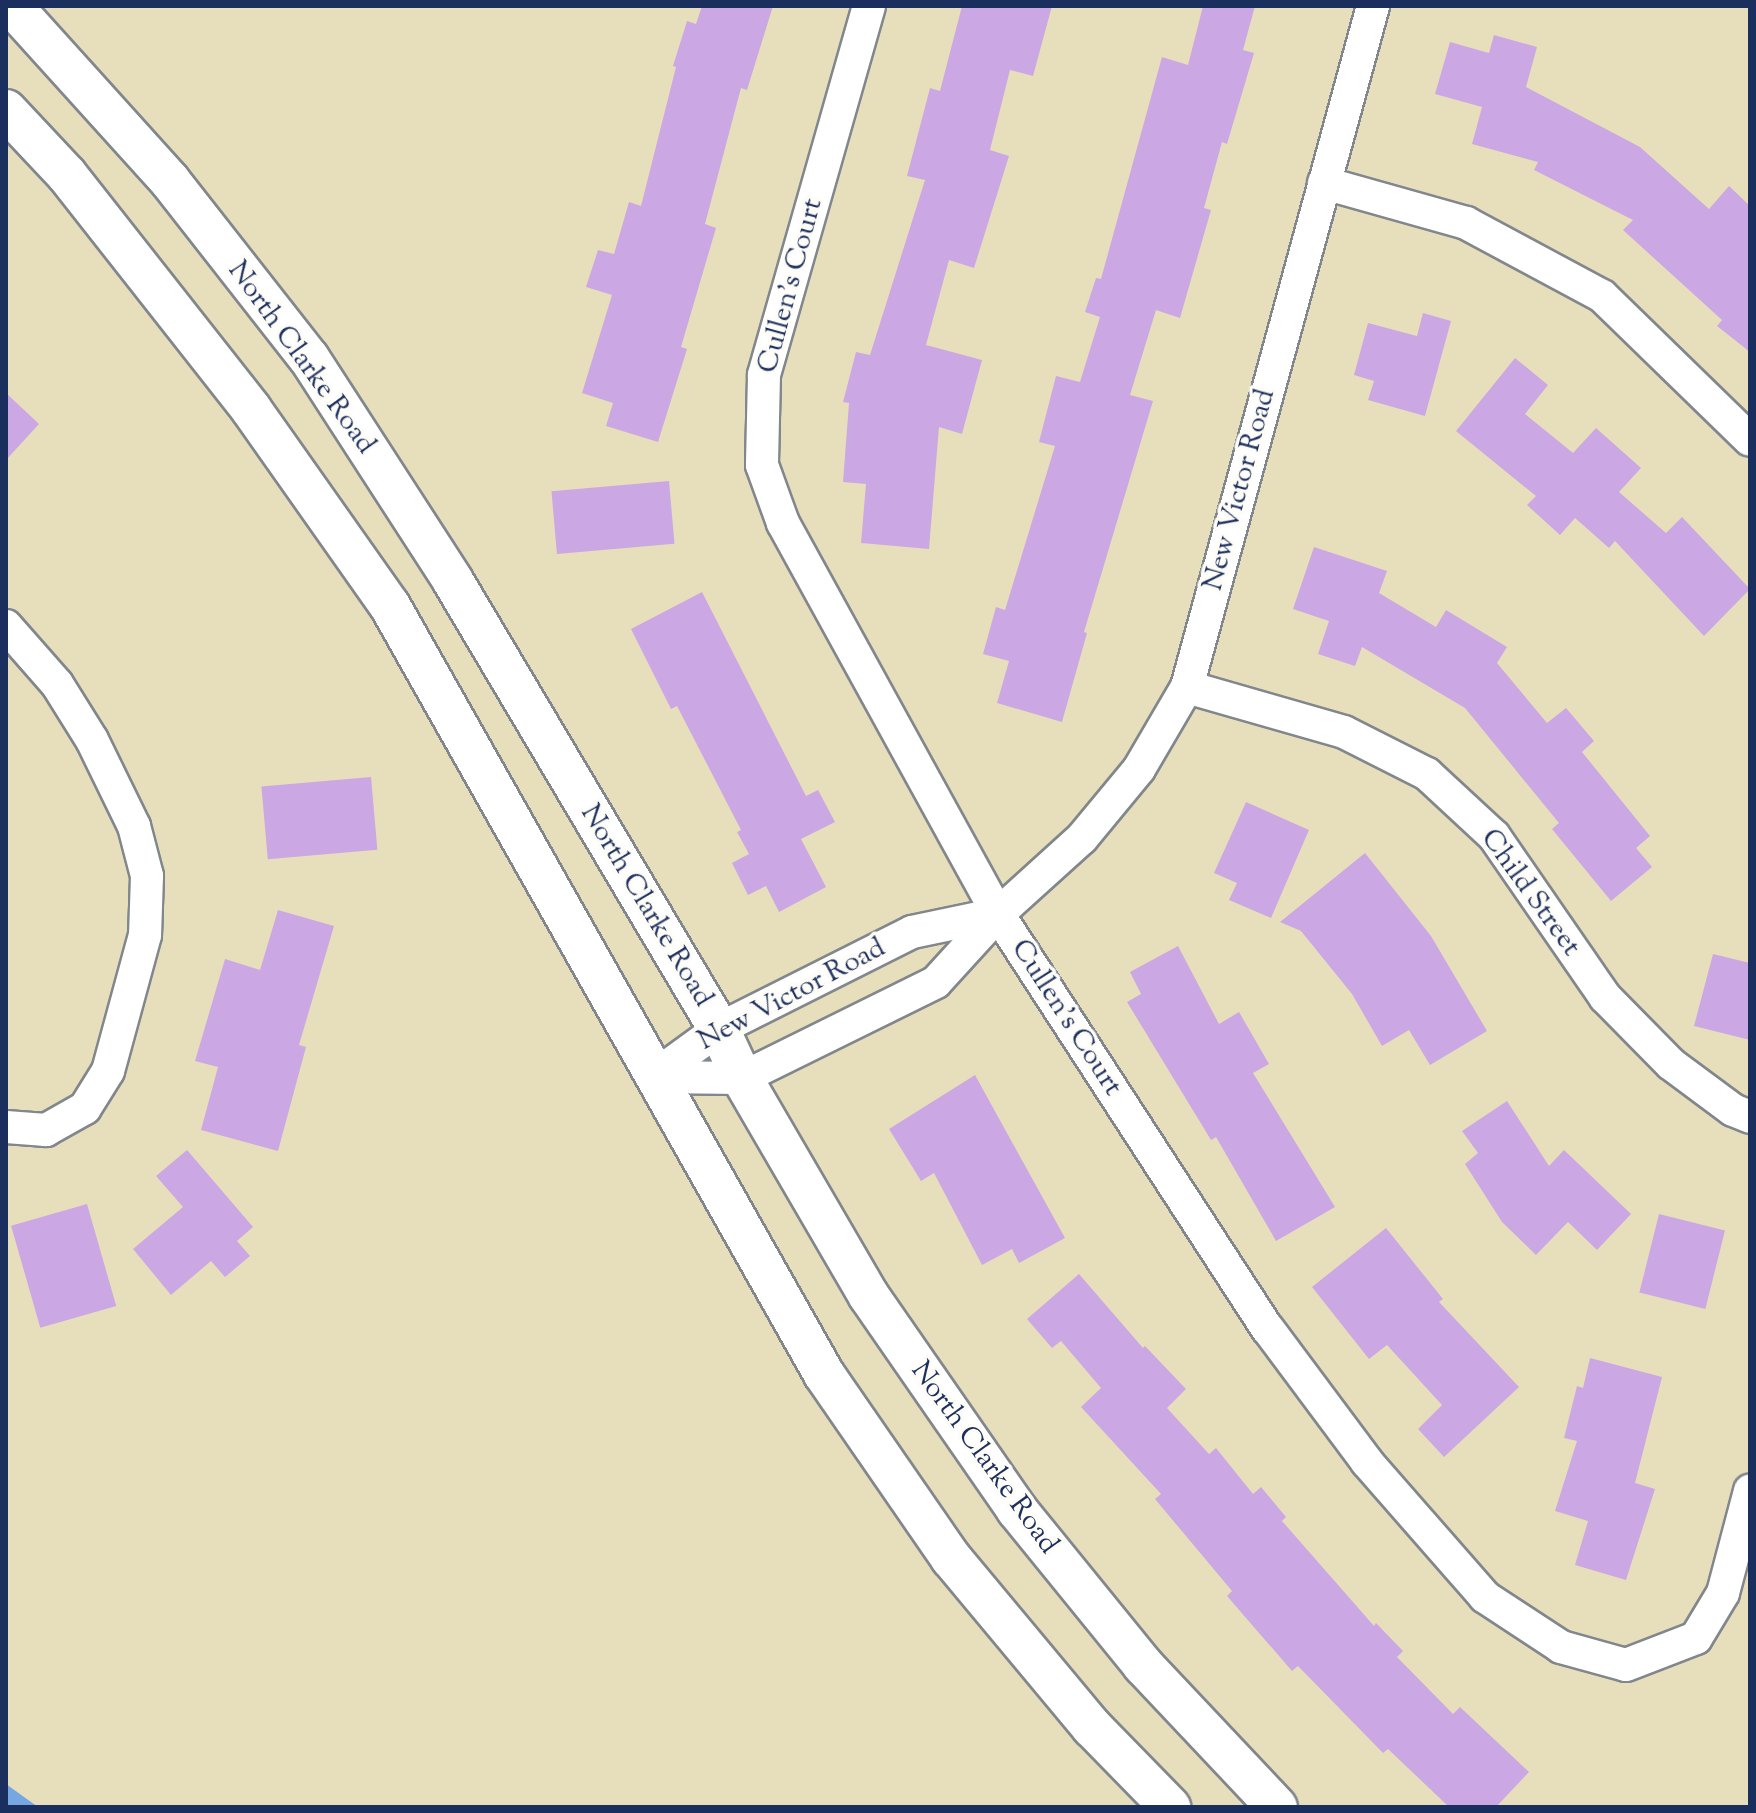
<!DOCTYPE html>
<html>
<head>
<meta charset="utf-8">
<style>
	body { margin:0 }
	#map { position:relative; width:1756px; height:1813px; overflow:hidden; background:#e7dfbb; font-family:"Sorts Mill Goudy",serif }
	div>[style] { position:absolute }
	.water>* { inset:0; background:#77a7e1 }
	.building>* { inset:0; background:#cba8e3; transform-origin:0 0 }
	.roads { filter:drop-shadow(2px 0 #81878c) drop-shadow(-2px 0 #81878c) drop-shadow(0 2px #81878c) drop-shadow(0 -2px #81878c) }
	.minor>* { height:32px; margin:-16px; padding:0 16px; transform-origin:16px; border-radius:16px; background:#fff }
	.tertiary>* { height:40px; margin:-20px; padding:0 20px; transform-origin:20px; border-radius:20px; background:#fff }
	span { translate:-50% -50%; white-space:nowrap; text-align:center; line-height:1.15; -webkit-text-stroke:7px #fdfcf7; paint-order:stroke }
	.street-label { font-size:28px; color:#1b2f5e }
	.frame { position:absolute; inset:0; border:8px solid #1b2f5e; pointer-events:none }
</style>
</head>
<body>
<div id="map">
	<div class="water">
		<div style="clip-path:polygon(6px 1784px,38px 1807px,6px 1807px)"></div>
	</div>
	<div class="building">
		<div style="clip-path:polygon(702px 6px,773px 6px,747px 90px,741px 88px,705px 224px,716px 228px,681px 347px,687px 349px,658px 442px,606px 426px,613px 403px,582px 393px,612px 295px,586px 287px,598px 250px,614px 254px,629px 202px,641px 206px,676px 67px,673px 66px,687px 21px,696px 24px)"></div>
		<div style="clip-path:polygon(962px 6px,1052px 6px,1033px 76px,1010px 70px,990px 150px,1009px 156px,974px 268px,949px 260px,926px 345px,982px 360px,962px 434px,939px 427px,929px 549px,861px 543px,866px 484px,843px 482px,849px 403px,843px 402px,856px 352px,870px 355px,925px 180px,907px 176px,930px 88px,940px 91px)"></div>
		<div style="clip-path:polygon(1203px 6px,1255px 6px,1243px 50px,1254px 53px,1227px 144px,1222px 142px,1204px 208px,1211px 210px,1180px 318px,1156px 310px,1130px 395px,1153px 401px,1084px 632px,1087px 633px,1062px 722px,997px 703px,1009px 661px,983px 654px,996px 607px,1005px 610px,1055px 446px,1039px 442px,1056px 376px,1080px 382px,1100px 317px,1085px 312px,1096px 278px,1101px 279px,1162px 57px,1188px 65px)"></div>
		<div style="clip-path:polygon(1494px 35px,1537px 47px,1526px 87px,1640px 147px,1709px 209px,1729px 186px,1750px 206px,1750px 352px,1717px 326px,1722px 320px,1623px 230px,1633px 220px,1534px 170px,1538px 162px,1472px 144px,1482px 107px,1435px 94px,1450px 42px,1489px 53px)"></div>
		<div style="clip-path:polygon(1423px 313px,1451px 321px,1425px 416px,1368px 400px,1374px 381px,1354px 375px,1368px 323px,1417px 336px)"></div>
		<div style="clip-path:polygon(1515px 358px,1548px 385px,1525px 414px,1573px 453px,1596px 428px,1641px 468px,1619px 492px,1666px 533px,1682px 517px,1750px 589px,1704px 636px,1615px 541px,1609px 548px,1575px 518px,1560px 535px,1527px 505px,1536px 496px,1456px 431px)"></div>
		<div style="clip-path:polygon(6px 393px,39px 424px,6px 460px)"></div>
		<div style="left:669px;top:481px;width:63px;height:118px;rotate:85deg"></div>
		<div style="clip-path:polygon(1314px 547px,1387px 571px,1379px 593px,1436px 627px,1446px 610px,1507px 647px,1497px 663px,1547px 723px,1566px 708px,1594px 741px,1582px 752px,1650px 836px,1636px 848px,1652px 867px,1611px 901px,1552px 829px,1559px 823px,1465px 708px,1362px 647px,1355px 666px,1318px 654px,1329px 621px,1293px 609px)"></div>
		<div style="clip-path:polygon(702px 592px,806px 796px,818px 790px,835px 822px,801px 839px,826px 887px,779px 912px,766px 886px,748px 895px,732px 863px,749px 854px,737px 832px,741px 830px,677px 706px,671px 709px,631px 629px)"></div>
		<div style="left:371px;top:777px;width:73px;height:110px;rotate:85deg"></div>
		<div style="clip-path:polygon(1246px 802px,1309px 830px,1271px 918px,1229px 900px,1237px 883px,1214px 873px)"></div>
		<div style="clip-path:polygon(1365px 853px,1431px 936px,1487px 1031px,1430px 1065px,1409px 1030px,1382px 1046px,1352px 994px,1301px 931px,1280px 922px)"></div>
		<div style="clip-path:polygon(278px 910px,334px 926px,299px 1045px,306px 1047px,278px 1151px,201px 1130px,218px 1067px,195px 1061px,225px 959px,260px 970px)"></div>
		<div style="clip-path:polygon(1178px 946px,1219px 1024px,1239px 1012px,1269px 1064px,1253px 1073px,1335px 1207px,1276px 1241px,1216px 1137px,1211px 1140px,1127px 1002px,1141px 994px,1130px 972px)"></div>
		<div style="clip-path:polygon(1713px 954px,1750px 963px,1750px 1040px,1694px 1026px)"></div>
		<div style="clip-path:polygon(975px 1075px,1065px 1238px,1019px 1263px,1012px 1249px,982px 1265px,934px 1173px,921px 1181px,889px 1129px)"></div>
		<div style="clip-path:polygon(1507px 1101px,1549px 1166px,1564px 1150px,1631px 1214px,1597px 1250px,1568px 1222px,1536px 1255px,1502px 1222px,1465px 1164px,1478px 1153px,1462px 1131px)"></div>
		<div style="clip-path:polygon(187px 1150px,253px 1227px,237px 1241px,250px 1256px,225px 1277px,211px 1261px,171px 1295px,133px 1249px,183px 1207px,156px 1176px)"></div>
		<div style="left:87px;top:1204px;width:106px;height:79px;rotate:74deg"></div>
		<div style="left:1659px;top:1214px;width:68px;height:81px;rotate:14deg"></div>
		<div style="clip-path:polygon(1386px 1228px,1443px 1299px,1439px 1302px,1519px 1387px,1444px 1457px,1418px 1429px,1442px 1405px,1387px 1345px,1369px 1359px,1312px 1287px)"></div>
		<div style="clip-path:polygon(1079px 1274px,1143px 1348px,1145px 1346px,1186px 1389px,1167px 1408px,1209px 1454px,1216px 1448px,1253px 1494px,1261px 1487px,1286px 1517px,1282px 1521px,1374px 1626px,1376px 1623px,1403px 1651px,1397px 1657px,1453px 1714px,1460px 1707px,1529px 1772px,1496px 1807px,1449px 1807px,1388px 1749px,1383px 1753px,1298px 1666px,1292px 1671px,1227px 1596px,1232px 1591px,1155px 1499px,1161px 1494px,1081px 1407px,1101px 1388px,1061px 1341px,1052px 1348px,1027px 1319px)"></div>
		<div style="clip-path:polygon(1590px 1358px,1662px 1377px,1635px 1483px,1655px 1489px,1626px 1580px,1575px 1565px,1588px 1521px,1555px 1511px,1577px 1441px,1564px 1438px,1577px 1386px,1583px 1388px)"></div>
	</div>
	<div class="roads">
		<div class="minor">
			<div style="left:869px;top:6px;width:384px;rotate:105.9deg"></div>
			<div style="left:764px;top:375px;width:90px;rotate:91.3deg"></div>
			<div style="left:762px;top:465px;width:62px;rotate:70.1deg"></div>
			<div style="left:783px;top:523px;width:446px;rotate:61.2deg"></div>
			<div style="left:998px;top:914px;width:495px;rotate:57deg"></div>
			<div style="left:1268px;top:1329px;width:166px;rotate:53.3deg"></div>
			<div style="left:1367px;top:1462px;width:179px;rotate:48.8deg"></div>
			<div style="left:1485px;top:1597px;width:91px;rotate:33.3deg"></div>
			<div style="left:1561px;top:1647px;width:67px;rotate:15.5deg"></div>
			<div style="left:1626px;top:1665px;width:75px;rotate:-21.1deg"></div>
			<div style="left:1696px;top:1638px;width:52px;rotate:-59deg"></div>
			<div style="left:1723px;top:1593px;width:106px;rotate:-75.2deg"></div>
			<div style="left:1324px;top:183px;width:148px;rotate:15.7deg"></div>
			<div style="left:1466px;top:223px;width:154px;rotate:28.2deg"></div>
			<div style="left:1602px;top:296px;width:206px;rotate:44.2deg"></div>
			<div style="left:6px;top:626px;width:77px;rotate:48.7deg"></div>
			<div style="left:57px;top:684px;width:66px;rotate:58deg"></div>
			<div style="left:92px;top:740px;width:96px;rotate:64deg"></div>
			<div style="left:134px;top:826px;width:52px;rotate:75.4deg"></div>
			<div style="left:147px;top:876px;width:59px;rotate:91.9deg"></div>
			<div style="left:145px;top:935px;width:141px;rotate:105.2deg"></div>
			<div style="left:108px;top:1071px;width:44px;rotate:121.9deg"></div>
			<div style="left:85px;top:1108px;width:45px;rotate:150.6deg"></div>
			<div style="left:46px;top:1130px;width:40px;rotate:-175.7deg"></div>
			<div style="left:1187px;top:687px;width:163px;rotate:16deg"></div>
			<div style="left:1344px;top:732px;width:93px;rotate:26.8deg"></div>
			<div style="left:1427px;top:774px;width:91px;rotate:42.8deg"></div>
			<div style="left:1494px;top:836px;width:196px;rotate:55.4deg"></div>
			<div style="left:1605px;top:997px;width:94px;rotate:45.4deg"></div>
			<div style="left:1671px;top:1064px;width:77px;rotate:36.6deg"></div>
			<div style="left:1733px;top:1110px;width:18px;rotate:22deg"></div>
			<div style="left:653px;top:1077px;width:89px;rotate:0.6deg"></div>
			<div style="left:742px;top:1078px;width:216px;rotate:-26.3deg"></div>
			<div style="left:936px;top:982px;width:92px;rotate:-47.6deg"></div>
			<div style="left:998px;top:914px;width:113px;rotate:-42.1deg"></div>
			<div style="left:1082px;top:838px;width:89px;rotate:-50.4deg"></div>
			<div style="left:1139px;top:769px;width:95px;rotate:-59.7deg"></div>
			<div style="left:1187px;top:687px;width:706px;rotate:-74.72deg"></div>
			<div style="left:653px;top:1077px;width:82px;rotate:-36deg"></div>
			<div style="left:719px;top:1029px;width:216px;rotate:-26.7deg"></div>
			<div style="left:912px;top:932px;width:88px;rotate:-11.8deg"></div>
		</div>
		<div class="tertiary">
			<div style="left:12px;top:6px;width:236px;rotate:47.9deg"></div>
			<div style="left:170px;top:181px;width:225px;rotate:51.9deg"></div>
			<div style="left:309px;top:358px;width:265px;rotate:57.1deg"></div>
			<div style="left:453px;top:581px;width:521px;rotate:59.3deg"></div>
			<div style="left:719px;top:1029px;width:54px;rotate:64.9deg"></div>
			<div style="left:742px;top:1078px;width:252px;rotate:59.8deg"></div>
			<div style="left:869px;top:1296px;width:260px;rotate:55.3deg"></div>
			<div style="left:1017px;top:1510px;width:200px;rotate:50.9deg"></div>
			<div style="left:1143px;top:1665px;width:195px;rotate:46.7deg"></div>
			<div style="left:6px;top:110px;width:89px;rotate:46.8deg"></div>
			<div style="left:67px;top:175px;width:298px;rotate:51.8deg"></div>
			<div style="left:251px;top:409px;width:241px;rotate:54.8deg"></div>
			<div style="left:390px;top:606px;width:882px;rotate:60.53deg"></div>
			<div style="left:824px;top:1374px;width:224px;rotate:55.4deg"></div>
			<div style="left:951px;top:1558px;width:220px;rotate:50.2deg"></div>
			<div style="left:1092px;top:1727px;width:112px;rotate:45.7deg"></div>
		</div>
	</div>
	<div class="street-label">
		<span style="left:791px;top:286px;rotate:-75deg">Cullen's Court</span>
		<span style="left:301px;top:358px;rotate:54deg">North Clarke Road</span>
		<span style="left:1240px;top:490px;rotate:-75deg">New Victor Road</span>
		<span style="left:1530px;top:893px;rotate:54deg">Child Street</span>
		<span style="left:646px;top:906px;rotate:59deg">North Clarke Road</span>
		<span style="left:792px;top:995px;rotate:-28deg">New Victor Road</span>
		<span style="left:1066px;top:1018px;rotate:57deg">Cullen's Court</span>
		<span style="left:984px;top:1458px;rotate:54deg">North Clarke Road</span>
	</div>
	<div class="frame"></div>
</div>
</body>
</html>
